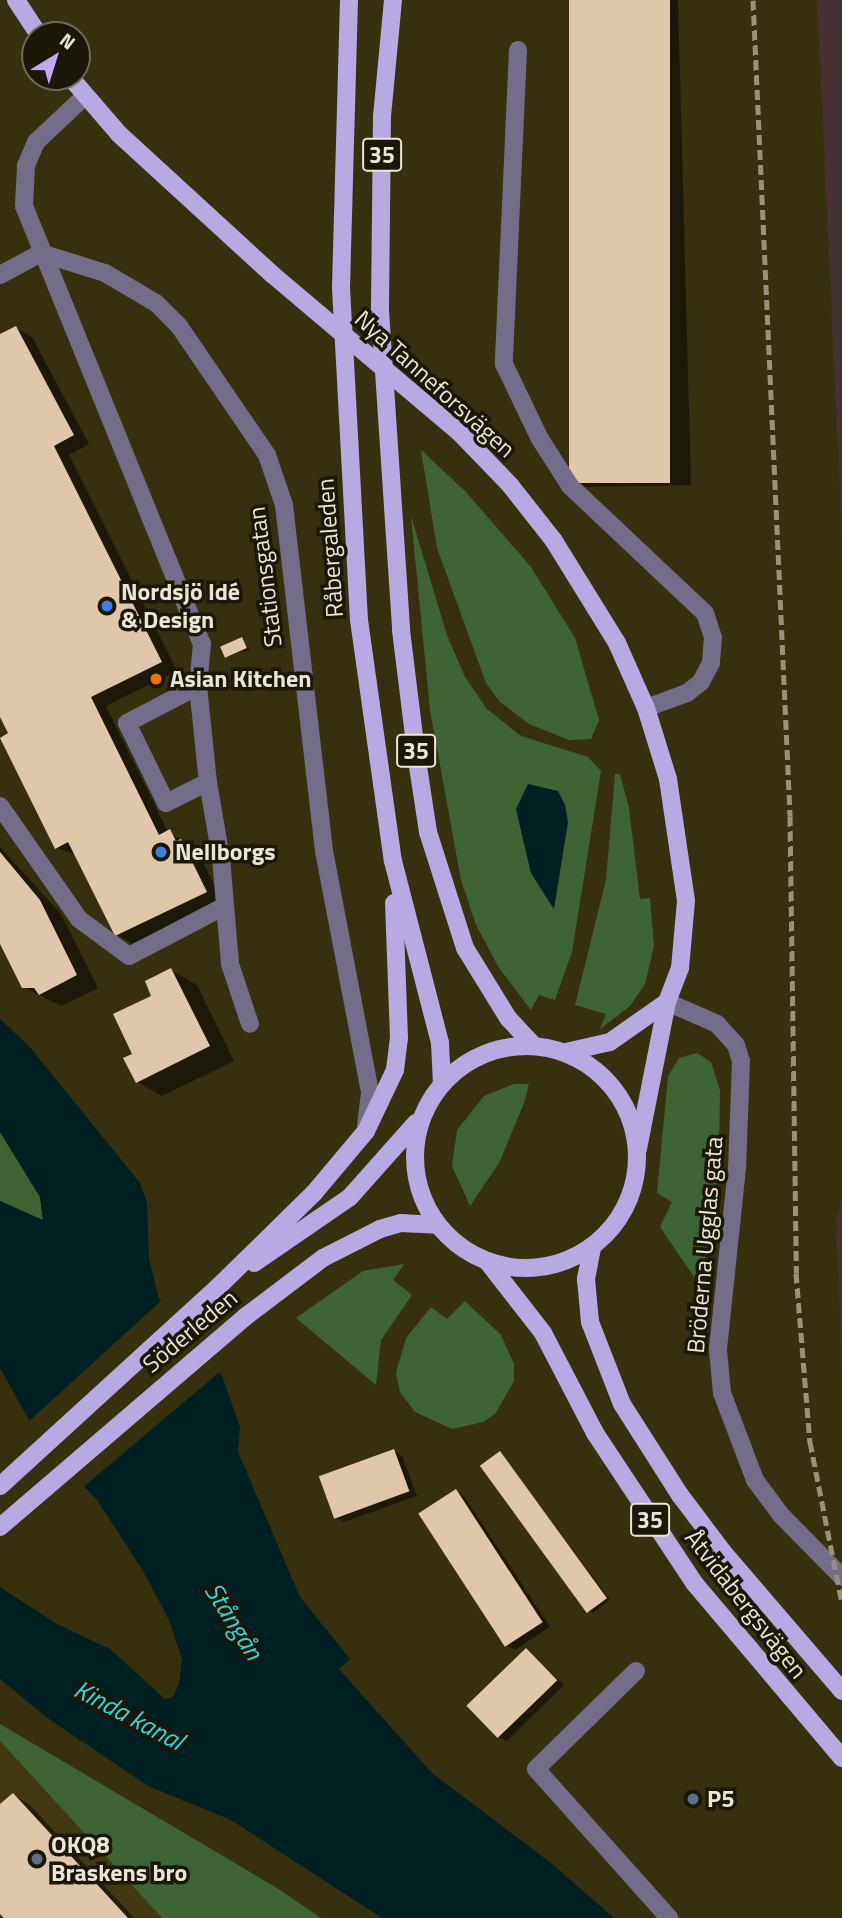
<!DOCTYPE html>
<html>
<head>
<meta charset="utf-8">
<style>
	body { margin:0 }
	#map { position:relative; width:842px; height:1918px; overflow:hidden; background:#37300f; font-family:"Titillium Web",sans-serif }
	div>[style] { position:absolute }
	.built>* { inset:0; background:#423910 }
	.industrial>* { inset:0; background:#463132 }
	.green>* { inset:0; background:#3e6435 }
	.water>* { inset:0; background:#002021 }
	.pier>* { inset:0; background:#37300f }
	.shadow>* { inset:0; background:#0007 }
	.building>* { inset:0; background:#e1c7a9; transform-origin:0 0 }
	.minor>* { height:18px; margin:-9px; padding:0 9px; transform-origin:9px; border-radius:9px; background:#736d89 }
	.major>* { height:18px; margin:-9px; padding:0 9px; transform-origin:9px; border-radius:9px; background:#b7aae3 }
	.major>.ring { margin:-9px; padding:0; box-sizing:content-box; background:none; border:18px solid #b7aae3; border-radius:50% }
	.rail>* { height:5px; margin-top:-2.5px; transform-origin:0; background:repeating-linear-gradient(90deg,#989279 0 10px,transparent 0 15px) }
	.dots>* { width:19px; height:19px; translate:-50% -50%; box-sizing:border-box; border:4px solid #1b180a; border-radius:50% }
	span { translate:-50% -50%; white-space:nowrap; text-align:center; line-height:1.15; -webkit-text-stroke:7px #1b180a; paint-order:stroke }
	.shield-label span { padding:2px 5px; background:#1b180a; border:2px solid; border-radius:5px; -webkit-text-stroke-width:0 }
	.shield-label { font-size:23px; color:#eae6d4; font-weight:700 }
	.street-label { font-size:24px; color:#eae6d4 }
	.poi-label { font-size:24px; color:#eae6d4; font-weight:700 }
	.left { translate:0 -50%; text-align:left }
	.water-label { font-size:26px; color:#34d6da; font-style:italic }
	.north { position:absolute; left:21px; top:21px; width:70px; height:70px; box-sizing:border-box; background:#1b180a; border:2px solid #6e6a5b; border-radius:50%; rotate:38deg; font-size:19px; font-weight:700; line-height:28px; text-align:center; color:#eae6d4 }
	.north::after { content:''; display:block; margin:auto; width:24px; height:32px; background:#c4a7f1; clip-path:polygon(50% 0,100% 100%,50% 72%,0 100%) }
</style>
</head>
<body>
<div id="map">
	<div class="built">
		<div style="clip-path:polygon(0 1741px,162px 1918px,0 1918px)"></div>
	</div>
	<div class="industrial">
		<div style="clip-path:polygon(817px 0,842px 0,842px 535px)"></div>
		<div style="clip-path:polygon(842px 1199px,842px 1364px,836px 1222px)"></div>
	</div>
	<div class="green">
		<div style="clip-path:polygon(421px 450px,465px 491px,531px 567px,575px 638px,599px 720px,591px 739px,569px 740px,529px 724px,500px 702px,486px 683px,437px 548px)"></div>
		<div style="clip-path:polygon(evenodd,411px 516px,447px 635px,465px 677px,487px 709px,521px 736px,588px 757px,601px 771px,572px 952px,555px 1000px,539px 995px,531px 1010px,499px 968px,476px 925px,461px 880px,430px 710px,411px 516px,516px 809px,553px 908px,531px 873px,516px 809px)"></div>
		<div style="clip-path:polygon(615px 774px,620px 774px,629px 808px,640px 899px,650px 898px,654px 946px,645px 984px,630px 1006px,600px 1029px,606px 1014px,575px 1005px,606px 880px)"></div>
		<div style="clip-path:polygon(697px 1053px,711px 1062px,720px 1090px,719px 1162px,701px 1287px,660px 1227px,672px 1202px,657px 1193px,668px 1076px,679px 1058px)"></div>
		<div style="clip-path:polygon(514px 1084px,529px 1084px,524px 1103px,499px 1163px,470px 1206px,452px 1166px,457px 1130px,484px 1096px)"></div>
		<div style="clip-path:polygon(0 1132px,40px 1197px,43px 1221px,0 1201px)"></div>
		<div style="clip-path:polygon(404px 1264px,393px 1280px,412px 1295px,381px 1340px,376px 1385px,296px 1318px,363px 1271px)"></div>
		<div style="clip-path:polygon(465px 1301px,501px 1335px,514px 1364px,514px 1381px,495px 1414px,483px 1422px,452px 1429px,415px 1412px,400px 1392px,396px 1373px,406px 1338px,431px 1307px,447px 1319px)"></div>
		<div style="clip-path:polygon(0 1724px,277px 1888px,321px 1918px,162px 1918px,0 1741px)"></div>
	</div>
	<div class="water">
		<div style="clip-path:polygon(528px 784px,558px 791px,565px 805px,568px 822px,554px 909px,531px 873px,516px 809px)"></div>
		<div style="clip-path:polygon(0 1019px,29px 1046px,140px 1183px,147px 1202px,149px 1259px,159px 1299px,222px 1376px,240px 1427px,238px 1452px,300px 1597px,350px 1659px,339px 1669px,432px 1773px,551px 1863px,614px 1918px,382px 1918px,231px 1820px,148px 1786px,46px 1717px,0 1679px,0 1587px,57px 1624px,110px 1649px,165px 1699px,173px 1697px,179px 1683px,182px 1659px,168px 1618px,143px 1571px,97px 1500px,40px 1440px,0 1368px,0 1201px,43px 1220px,40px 1197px,0 1132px)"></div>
	</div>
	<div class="pier">
		<div style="clip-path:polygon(163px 1299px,222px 1370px,81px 1489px,38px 1442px,27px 1423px)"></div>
		<div style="clip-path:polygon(356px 1683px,409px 1742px,407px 1744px,353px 1685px)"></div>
	</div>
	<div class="shadow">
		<div style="clip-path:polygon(571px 0,678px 0,691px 485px,586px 487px,578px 482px)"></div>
		<div style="clip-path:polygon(16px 328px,32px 337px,89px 444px,69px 455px,177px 671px,106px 706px,168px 832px,197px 850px,222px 901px,133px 944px,117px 935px,76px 855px,57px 848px,0 713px,0 336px)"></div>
		<div style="clip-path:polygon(242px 639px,250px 650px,227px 656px)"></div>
		<div style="clip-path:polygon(0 847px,61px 914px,98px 988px,61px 1006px,23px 987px,0 940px)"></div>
		<div style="clip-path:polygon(171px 970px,197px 985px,234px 1061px,162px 1096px,137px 1082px,134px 1054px,154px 996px)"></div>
		<div style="clip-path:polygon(394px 1451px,402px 1456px,417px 1496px,344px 1522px,336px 1517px)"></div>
		<div style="clip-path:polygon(500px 1453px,610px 1600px,593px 1613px,589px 1611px)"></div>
		<div style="clip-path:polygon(456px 1491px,464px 1496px,550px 1627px,515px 1650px,507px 1645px,421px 1514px)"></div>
		<div style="clip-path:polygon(526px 1650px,564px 1685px,507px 1741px,499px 1737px)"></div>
		<div style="clip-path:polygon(13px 1795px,29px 1804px,134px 1918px,6px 1918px,0 1912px,0 1807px)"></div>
	</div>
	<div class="building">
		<div style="left:569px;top:0;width:101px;height:483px"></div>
		<div style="clip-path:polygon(16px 326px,74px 435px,54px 446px,162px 662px,91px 697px,159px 835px,170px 829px,176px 841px,181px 839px,207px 892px,115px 936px,68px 842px,55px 849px,0 738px,8px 733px,0 717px,0 334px)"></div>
		<div style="left:242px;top:637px;width:12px;height:24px;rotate:66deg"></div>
		<div style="clip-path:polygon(0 852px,40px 900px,77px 975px,39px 995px,34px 988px,22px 988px,0 944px)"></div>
		<div style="clip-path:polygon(171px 968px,210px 1046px,136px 1083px,123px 1058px,132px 1054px,113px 1014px,151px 996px,145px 981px)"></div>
		<div style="left:394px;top:1449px;width:45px;height:80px;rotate:70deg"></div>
		<div style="left:500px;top:1451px;width:182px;height:25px;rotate:54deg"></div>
		<div style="left:456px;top:1489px;width:159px;height:45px;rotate:57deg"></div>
		<div style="left:526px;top:1648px;width:45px;height:83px;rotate:46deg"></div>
		<div style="clip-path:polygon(13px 1793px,128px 1918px,4px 1918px,0 1914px,0 1804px)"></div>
	</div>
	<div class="minor">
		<div style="left:518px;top:50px;width:314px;rotate:92.6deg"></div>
		<div style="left:504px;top:364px;width:83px;rotate:64.4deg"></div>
		<div style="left:540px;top:439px;width:56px;rotate:57.4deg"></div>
		<div style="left:570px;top:486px;width:185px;rotate:43.3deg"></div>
		<div style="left:705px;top:613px;width:26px;rotate:72deg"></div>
		<div style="left:713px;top:638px;width:25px;rotate:95deg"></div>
		<div style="left:711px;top:663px;width:21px;rotate:118deg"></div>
		<div style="left:701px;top:682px;width:18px;rotate:142deg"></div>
		<div style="left:687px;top:693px;width:44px;rotate:159.9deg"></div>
		<div style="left:85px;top:96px;width:67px;rotate:136.8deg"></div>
		<div style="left:36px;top:142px;width:26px;rotate:113deg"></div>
		<div style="left:26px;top:166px;width:40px;rotate:92.9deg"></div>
		<div style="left:24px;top:206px;width:473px;rotate:67.9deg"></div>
		<div style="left:202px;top:644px;width:42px;rotate:95.4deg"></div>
		<div style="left:198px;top:686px;width:97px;rotate:84.1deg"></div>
		<div style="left:208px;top:782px;width:47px;rotate:153.4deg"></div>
		<div style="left:166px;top:803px;width:89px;rotate:-116deg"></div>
		<div style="left:127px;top:723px;width:80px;rotate:-27.5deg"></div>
		<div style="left:0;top:275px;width:47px;rotate:-28.2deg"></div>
		<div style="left:41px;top:253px;width:67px;rotate:17.4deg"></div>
		<div style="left:105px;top:273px;width:59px;rotate:30.5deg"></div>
		<div style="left:156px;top:303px;width:33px;rotate:45deg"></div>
		<div style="left:179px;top:326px;width:156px;rotate:55.7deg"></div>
		<div style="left:267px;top:455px;width:53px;rotate:71.2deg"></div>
		<div style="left:284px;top:505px;width:348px;rotate:83.4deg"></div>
		<div style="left:324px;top:851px;width:246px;rotate:79.2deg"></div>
		<div style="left:370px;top:1093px;width:34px;rotate:97deg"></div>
		<div style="left:208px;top:782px;width:77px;rotate:80.3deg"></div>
		<div style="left:221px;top:858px;width:106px;rotate:85.1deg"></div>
		<div style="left:230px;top:964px;width:63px;rotate:71.6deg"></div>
		<div style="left:0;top:806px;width:138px;rotate:55deg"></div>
		<div style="left:79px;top:919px;width:62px;rotate:36.5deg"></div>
		<div style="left:129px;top:956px;width:106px;rotate:-27.5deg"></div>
		<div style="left:667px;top:1002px;width:55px;rotate:23.7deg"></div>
		<div style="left:717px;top:1024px;width:28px;rotate:48deg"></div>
		<div style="left:736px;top:1045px;width:17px;rotate:73deg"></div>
		<div style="left:741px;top:1061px;width:107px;rotate:92.1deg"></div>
		<div style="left:737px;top:1168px;width:183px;rotate:96deg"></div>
		<div style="left:718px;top:1350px;width:43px;rotate:84.7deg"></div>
		<div style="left:722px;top:1393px;width:93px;rotate:69.2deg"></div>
		<div style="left:755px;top:1480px;width:44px;rotate:53.4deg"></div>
		<div style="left:781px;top:1515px;width:87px;rotate:45.5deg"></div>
		<div style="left:636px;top:1671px;width:140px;rotate:135.6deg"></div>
		<div style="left:536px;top:1769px;width:200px;rotate:48.2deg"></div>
	</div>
	<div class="major">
		<div style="left:16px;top:0;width:42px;rotate:56.7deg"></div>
		<div style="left:349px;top:0;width:288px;rotate:91.6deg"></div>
		<div style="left:341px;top:288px;width:332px;rotate:86.9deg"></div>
		<div style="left:359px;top:620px;width:243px;rotate:82deg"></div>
		<div style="left:393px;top:861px;width:188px;rotate:75.5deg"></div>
		<div style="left:440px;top:1043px;width:41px;rotate:87.2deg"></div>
		<div style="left:393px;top:0;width:117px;rotate:95.4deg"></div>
		<div style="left:382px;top:116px;width:195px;rotate:90.6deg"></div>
		<div style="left:380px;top:311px;width:320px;rotate:86.2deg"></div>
		<div style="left:401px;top:630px;width:131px;rotate:83deg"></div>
		<div style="left:417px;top:760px;width:73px;rotate:81.3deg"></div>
		<div style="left:428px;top:832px;width:122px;rotate:72.3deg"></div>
		<div style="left:465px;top:948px;width:82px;rotate:58.4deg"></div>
		<div style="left:508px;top:1018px;width:37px;rotate:47deg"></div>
		<div style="left:70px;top:77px;width:75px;rotate:49.3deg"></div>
		<div style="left:119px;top:134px;width:209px;rotate:42.5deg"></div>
		<div style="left:273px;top:275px;width:245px;rotate:40.2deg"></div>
		<div style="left:460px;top:433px;width:72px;rotate:46.1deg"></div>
		<div style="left:510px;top:485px;width:71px;rotate:51.8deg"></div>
		<div style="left:554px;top:541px;width:120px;rotate:58.3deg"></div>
		<div style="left:617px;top:643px;width:71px;rotate:66deg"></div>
		<div style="left:646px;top:708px;width:74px;rotate:72.8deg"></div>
		<div style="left:668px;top:779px;width:123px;rotate:81.6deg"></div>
		<div style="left:686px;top:901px;width:67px;rotate:95.1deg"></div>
		<div style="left:680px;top:968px;width:36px;rotate:111deg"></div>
		<div style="left:667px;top:1002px;width:150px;rotate:101.2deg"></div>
		<div class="ring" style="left:415px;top:1046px;width:204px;height:204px"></div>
		<div style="left:566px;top:1052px;width:45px;rotate:-12.8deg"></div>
		<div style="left:610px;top:1042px;width:70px;rotate:-35.1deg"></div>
		<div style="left:592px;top:1248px;width:32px;rotate:101deg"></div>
		<div style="left:586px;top:1279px;width:43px;rotate:84.7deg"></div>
		<div style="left:590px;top:1322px;width:88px;rotate:68.7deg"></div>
		<div style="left:622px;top:1404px;width:108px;rotate:57.5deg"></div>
		<div style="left:680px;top:1495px;width:71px;rotate:53deg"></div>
		<div style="left:723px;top:1552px;width:183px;rotate:49.4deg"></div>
		<div style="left:487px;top:1261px;width:91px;rotate:52.1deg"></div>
		<div style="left:543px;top:1333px;width:113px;rotate:62.5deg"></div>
		<div style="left:595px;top:1433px;width:181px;rotate:56.5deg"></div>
		<div style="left:695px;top:1584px;width:228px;rotate:49.8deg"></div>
		<div style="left:254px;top:1263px;width:116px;rotate:-34.5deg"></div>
		<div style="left:350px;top:1197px;width:99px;rotate:-48.3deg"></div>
		<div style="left:0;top:1486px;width:295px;rotate:-42.4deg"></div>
		<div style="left:218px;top:1287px;width:134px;rotate:-44.4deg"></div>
		<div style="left:314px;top:1193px;width:81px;rotate:-50deg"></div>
		<div style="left:366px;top:1131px;width:68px;rotate:-64.6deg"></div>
		<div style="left:395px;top:1070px;width:32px;rotate:-83deg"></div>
		<div style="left:399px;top:1038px;width:135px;rotate:-92.1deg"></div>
		<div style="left:0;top:1527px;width:323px;rotate:-40.6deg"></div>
		<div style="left:245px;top:1317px;width:98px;rotate:-37.1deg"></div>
		<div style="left:323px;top:1258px;width:64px;rotate:-27deg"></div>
		<div style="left:380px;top:1229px;width:22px;rotate:-16deg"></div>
		<div style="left:401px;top:1223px;width:36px;rotate:3deg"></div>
	</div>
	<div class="rail">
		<div style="left:753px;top:0;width:817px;rotate:87.4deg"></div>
		<div style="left:790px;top:816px;width:457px;rotate:89.2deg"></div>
		<div style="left:796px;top:1273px;width:170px;rotate:85.3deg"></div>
		<div style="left:810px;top:1442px;width:164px;rotate:78.8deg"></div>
	</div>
	<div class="dots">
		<div style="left:107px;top:606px;background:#3f7fe0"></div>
		<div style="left:156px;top:679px;background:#e8710a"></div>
		<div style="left:161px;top:852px;background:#3f7fe0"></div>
		<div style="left:693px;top:1799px;background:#5c6f8a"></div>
		<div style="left:37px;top:1859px;background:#5c6f8a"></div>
	</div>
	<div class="shield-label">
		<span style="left:382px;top:155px">35</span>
		<span style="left:416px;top:751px">35</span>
		<span style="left:650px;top:1520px">35</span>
	</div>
	<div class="street-label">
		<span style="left:435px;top:384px;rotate:42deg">Nya Tanneforsvägen</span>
		<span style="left:330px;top:548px;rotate:-94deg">Råbergaleden</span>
		<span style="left:265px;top:577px;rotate:-97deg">Stationsgatan</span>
		<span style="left:705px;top:1245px;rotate:-85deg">Bröderna Ugglas gata</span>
		<span style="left:190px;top:1331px;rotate:-40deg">Söderleden</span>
		<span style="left:746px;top:1604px;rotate:52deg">Åtvidabergsvägen</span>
	</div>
	<div class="poi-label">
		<span class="left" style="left:121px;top:606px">Nordsjö Idé<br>&amp; Design</span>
		<span class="left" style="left:170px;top:679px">Asian Kitchen</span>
		<span class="left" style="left:175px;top:852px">Nellborgs</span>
		<span class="left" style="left:707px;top:1799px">P5</span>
		<span class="left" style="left:51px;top:1859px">OKQ8<br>Braskens bro</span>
	</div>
	<div class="water-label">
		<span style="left:234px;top:1621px;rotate:58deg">Stångån</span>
		<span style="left:129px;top:1715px;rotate:28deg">Kinda kanal</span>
	</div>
	<div class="north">N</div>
</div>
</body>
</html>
